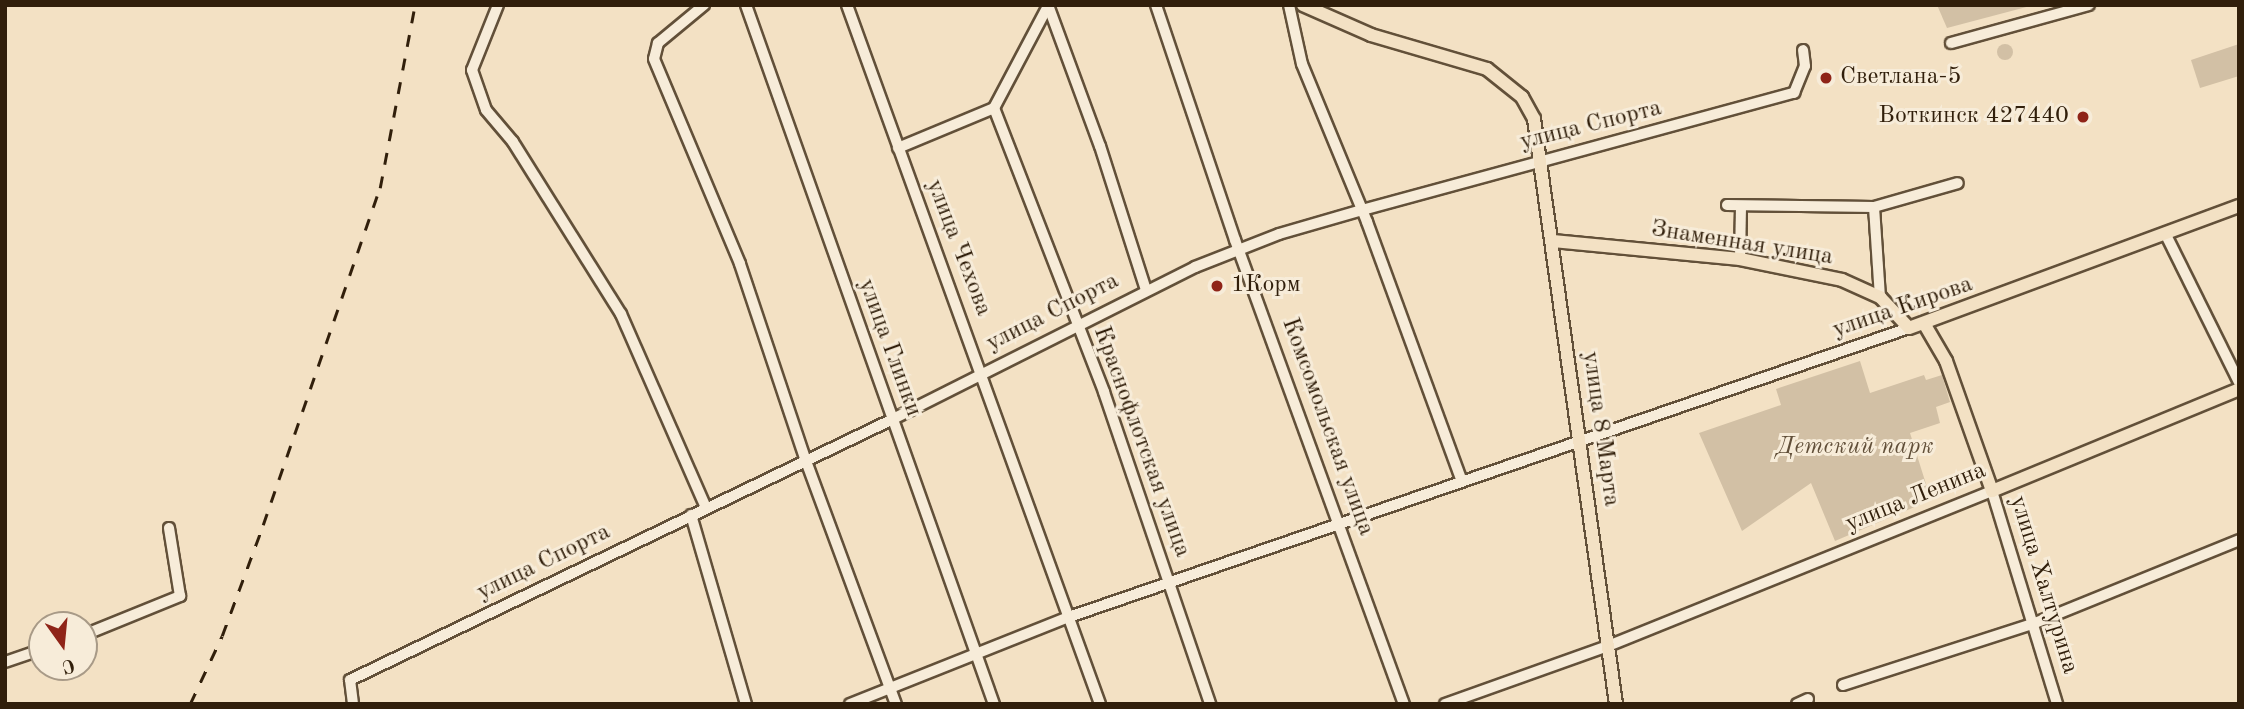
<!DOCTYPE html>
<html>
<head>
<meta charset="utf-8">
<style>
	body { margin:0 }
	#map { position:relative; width:2244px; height:709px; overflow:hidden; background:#f3e1c4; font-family:"Old Standard TT",serif }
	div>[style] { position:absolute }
	.green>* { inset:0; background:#d2c0a5 }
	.round { border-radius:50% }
	.roads { filter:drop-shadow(2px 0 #625039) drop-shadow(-2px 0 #625039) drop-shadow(0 2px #625039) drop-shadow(0 -2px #625039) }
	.minor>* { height:10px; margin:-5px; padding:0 5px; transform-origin:5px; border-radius:5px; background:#f7ecd9 }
	.major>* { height:12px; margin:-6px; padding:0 6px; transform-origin:6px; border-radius:6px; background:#f3e1c4 }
	.rail>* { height:2.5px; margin-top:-1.25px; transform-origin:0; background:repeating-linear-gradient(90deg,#311f0b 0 12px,transparent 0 24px) }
	.dots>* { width:19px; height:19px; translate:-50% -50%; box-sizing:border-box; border:4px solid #f7ecd9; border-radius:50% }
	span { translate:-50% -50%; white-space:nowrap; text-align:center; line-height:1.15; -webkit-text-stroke:6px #f7ecd9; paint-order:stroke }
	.poi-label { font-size:24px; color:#311f0b }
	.left { translate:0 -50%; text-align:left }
	.right { translate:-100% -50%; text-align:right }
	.street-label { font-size:24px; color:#311f0b }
	.park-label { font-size:24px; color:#614f39; font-style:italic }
	.frame { position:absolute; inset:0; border:7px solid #311f0b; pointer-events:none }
	.north { position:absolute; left:28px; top:611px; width:70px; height:70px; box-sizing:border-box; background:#f7ecd9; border:2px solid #a89a87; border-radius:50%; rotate:165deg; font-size:19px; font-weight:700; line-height:28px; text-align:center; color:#311f0b }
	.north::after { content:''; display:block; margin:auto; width:24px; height:32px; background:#8f2418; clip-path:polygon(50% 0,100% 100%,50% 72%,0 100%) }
</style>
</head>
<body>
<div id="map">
	<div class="green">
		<div style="clip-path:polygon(1937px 5px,2034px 5px,1947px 28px)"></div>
		<div class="round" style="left:1997px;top:44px;width:16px;height:16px"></div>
		<div style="clip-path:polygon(2239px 44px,2239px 76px,2200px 88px,2191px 60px)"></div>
		<div style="clip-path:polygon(1860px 361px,1870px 393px,1924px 375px,1926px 380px,1942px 375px,1950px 402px,1936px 407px,1940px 423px,1910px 433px,1931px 500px,1835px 541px,1811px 483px,1742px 531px,1699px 433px,1781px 405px,1776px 389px)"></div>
	</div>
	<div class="roads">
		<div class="minor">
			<div style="left:498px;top:5px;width:70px;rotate:111.8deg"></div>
			<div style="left:472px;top:70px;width:42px;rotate:70.7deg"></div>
			<div style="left:486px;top:110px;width:42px;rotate:49.8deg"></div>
			<div style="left:513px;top:142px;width:203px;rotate:57.9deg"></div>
			<div style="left:621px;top:314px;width:212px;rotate:66.3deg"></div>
			<div style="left:704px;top:5px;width:60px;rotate:140.4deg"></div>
			<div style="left:658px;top:43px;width:16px;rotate:104deg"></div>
			<div style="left:654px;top:59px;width:222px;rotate:67.2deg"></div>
			<div style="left:740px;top:264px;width:208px;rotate:71.5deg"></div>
			<div style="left:806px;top:461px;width:259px;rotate:69.7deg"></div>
			<div style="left:746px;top:5px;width:742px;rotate:70.47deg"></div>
			<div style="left:847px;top:5px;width:743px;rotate:70.1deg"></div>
			<div style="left:1048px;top:5px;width:150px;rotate:69.8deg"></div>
			<div style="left:1100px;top:146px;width:151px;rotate:72.3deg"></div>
			<div style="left:1156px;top:5px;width:248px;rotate:71.4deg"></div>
			<div style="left:1235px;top:240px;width:494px;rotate:70deg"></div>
			<div style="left:1289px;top:5px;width:60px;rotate:77.6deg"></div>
			<div style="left:1302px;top:64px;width:171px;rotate:67.6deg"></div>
			<div style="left:1367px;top:222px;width:274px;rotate:69.9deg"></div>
			<div style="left:1048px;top:6px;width:115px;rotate:117.9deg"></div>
			<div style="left:994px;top:108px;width:305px;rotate:68.8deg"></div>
			<div style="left:1104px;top:392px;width:330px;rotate:71.2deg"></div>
			<div style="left:1951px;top:43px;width:143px;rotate:-15.4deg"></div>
			<div style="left:898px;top:148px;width:104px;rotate:-22.6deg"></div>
			<div style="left:1727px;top:205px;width:147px;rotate:0.8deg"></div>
			<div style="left:1874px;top:207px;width:87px;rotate:-15.9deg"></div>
			<div style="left:1874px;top:207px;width:90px;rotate:86.2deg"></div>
			<div style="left:2165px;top:233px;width:166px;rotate:63.6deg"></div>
			<div style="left:1740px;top:259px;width:53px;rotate:-88.9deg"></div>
			<div style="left:691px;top:515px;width:197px;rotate:73.8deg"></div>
			<div style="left:84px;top:635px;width:104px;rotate:-22.1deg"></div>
			<div style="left:180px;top:596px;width:69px;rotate:-99.2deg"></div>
			<div style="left:5px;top:662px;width:39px;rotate:-19deg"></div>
			<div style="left:1843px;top:685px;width:202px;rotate:-17.9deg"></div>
			<div style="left:2035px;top:623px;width:220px;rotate:-22.1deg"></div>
			<div style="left:353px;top:704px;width:24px;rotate:-97deg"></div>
			<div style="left:350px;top:680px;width:602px;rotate:-25.67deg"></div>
			<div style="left:893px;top:419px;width:338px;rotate:-26.7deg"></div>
			<div style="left:1195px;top:267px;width:90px;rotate:-21.4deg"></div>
			<div style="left:1279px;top:234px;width:86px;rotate:-16.1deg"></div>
			<div style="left:1362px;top:210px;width:448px;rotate:-15.2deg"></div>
			<div style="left:1794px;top:93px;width:29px;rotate:-68deg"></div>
			<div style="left:1805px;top:66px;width:16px;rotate:-97deg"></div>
			<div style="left:850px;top:704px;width:236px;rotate:-21.7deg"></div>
			<div style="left:1069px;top:617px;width:888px;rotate:-18.99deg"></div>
			<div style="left:1445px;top:704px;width:173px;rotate:-19.6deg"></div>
			<div style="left:1608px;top:646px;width:414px;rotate:-22deg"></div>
			<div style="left:1992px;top:491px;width:223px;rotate:73deg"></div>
			<div style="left:1797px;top:704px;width:12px;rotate:-24deg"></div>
		</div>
		<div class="major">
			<div style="left:1303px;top:5px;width:74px;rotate:23.8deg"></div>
			<div style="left:1371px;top:35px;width:121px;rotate:16.3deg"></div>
			<div style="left:1487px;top:69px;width:45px;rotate:38.7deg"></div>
			<div style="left:1522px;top:97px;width:25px;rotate:61deg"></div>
			<div style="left:1534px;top:119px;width:591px;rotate:82.02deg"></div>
			<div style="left:1553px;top:241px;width:188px;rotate:5.5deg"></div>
			<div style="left:1740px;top:259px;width:104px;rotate:11.6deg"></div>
			<div style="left:1842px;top:280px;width:42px;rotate:24.1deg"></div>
			<div style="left:1880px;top:297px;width:42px;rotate:46.9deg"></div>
			<div style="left:1909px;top:328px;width:352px;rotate:-20.3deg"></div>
			<div style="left:1925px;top:325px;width:42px;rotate:59.7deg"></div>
			<div style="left:1946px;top:361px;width:138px;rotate:70.5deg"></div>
			<div style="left:1992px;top:491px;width:267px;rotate:-22.4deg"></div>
		</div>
	</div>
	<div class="rail">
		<div style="left:190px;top:704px;width:75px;rotate:-64.8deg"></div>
		<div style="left:222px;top:636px;width:118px;rotate:-69.7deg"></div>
		<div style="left:263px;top:525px;width:357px;rotate:-70.9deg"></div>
		<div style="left:380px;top:188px;width:186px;rotate:-79.2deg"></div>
	</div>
	<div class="dots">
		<div style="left:1826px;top:78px;background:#8f2418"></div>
		<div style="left:2083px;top:117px;background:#8f2418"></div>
		<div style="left:1217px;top:286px;background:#8f2418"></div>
	</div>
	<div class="poi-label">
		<span class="left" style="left:1840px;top:78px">Светлана-5</span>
		<span class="right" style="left:2069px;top:117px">Воткинск 427440</span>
		<span class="left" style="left:1231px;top:286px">1Корм</span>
	</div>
	<div class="street-label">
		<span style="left:1591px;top:126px;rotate:-14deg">улица Спорта</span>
		<span style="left:1742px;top:244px;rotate:9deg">Знаменная улица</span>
		<span style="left:958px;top:248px;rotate:69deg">улица Чехова</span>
		<span style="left:1903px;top:308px;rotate:-19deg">улица Кирова</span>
		<span style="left:1053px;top:313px;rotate:-27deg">улица Спорта</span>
		<span style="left:889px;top:348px;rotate:70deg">улица Глинки</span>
		<span style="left:1327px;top:427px;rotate:70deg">Комсомольская улица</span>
		<span style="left:1600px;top:429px;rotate:82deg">улица 8 Марта</span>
		<span style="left:1141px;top:442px;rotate:70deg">Краснофлотская улица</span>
		<span style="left:1916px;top:498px;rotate:-22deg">улица Ленина</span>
		<span style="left:544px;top:563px;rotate:-26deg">улица Спорта</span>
		<span style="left:2043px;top:585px;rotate:73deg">улица Халтурина</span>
	</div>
	<div class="park-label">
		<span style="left:1855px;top:448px">Детский парк</span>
	</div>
	<div class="frame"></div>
	<div class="north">С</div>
</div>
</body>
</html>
